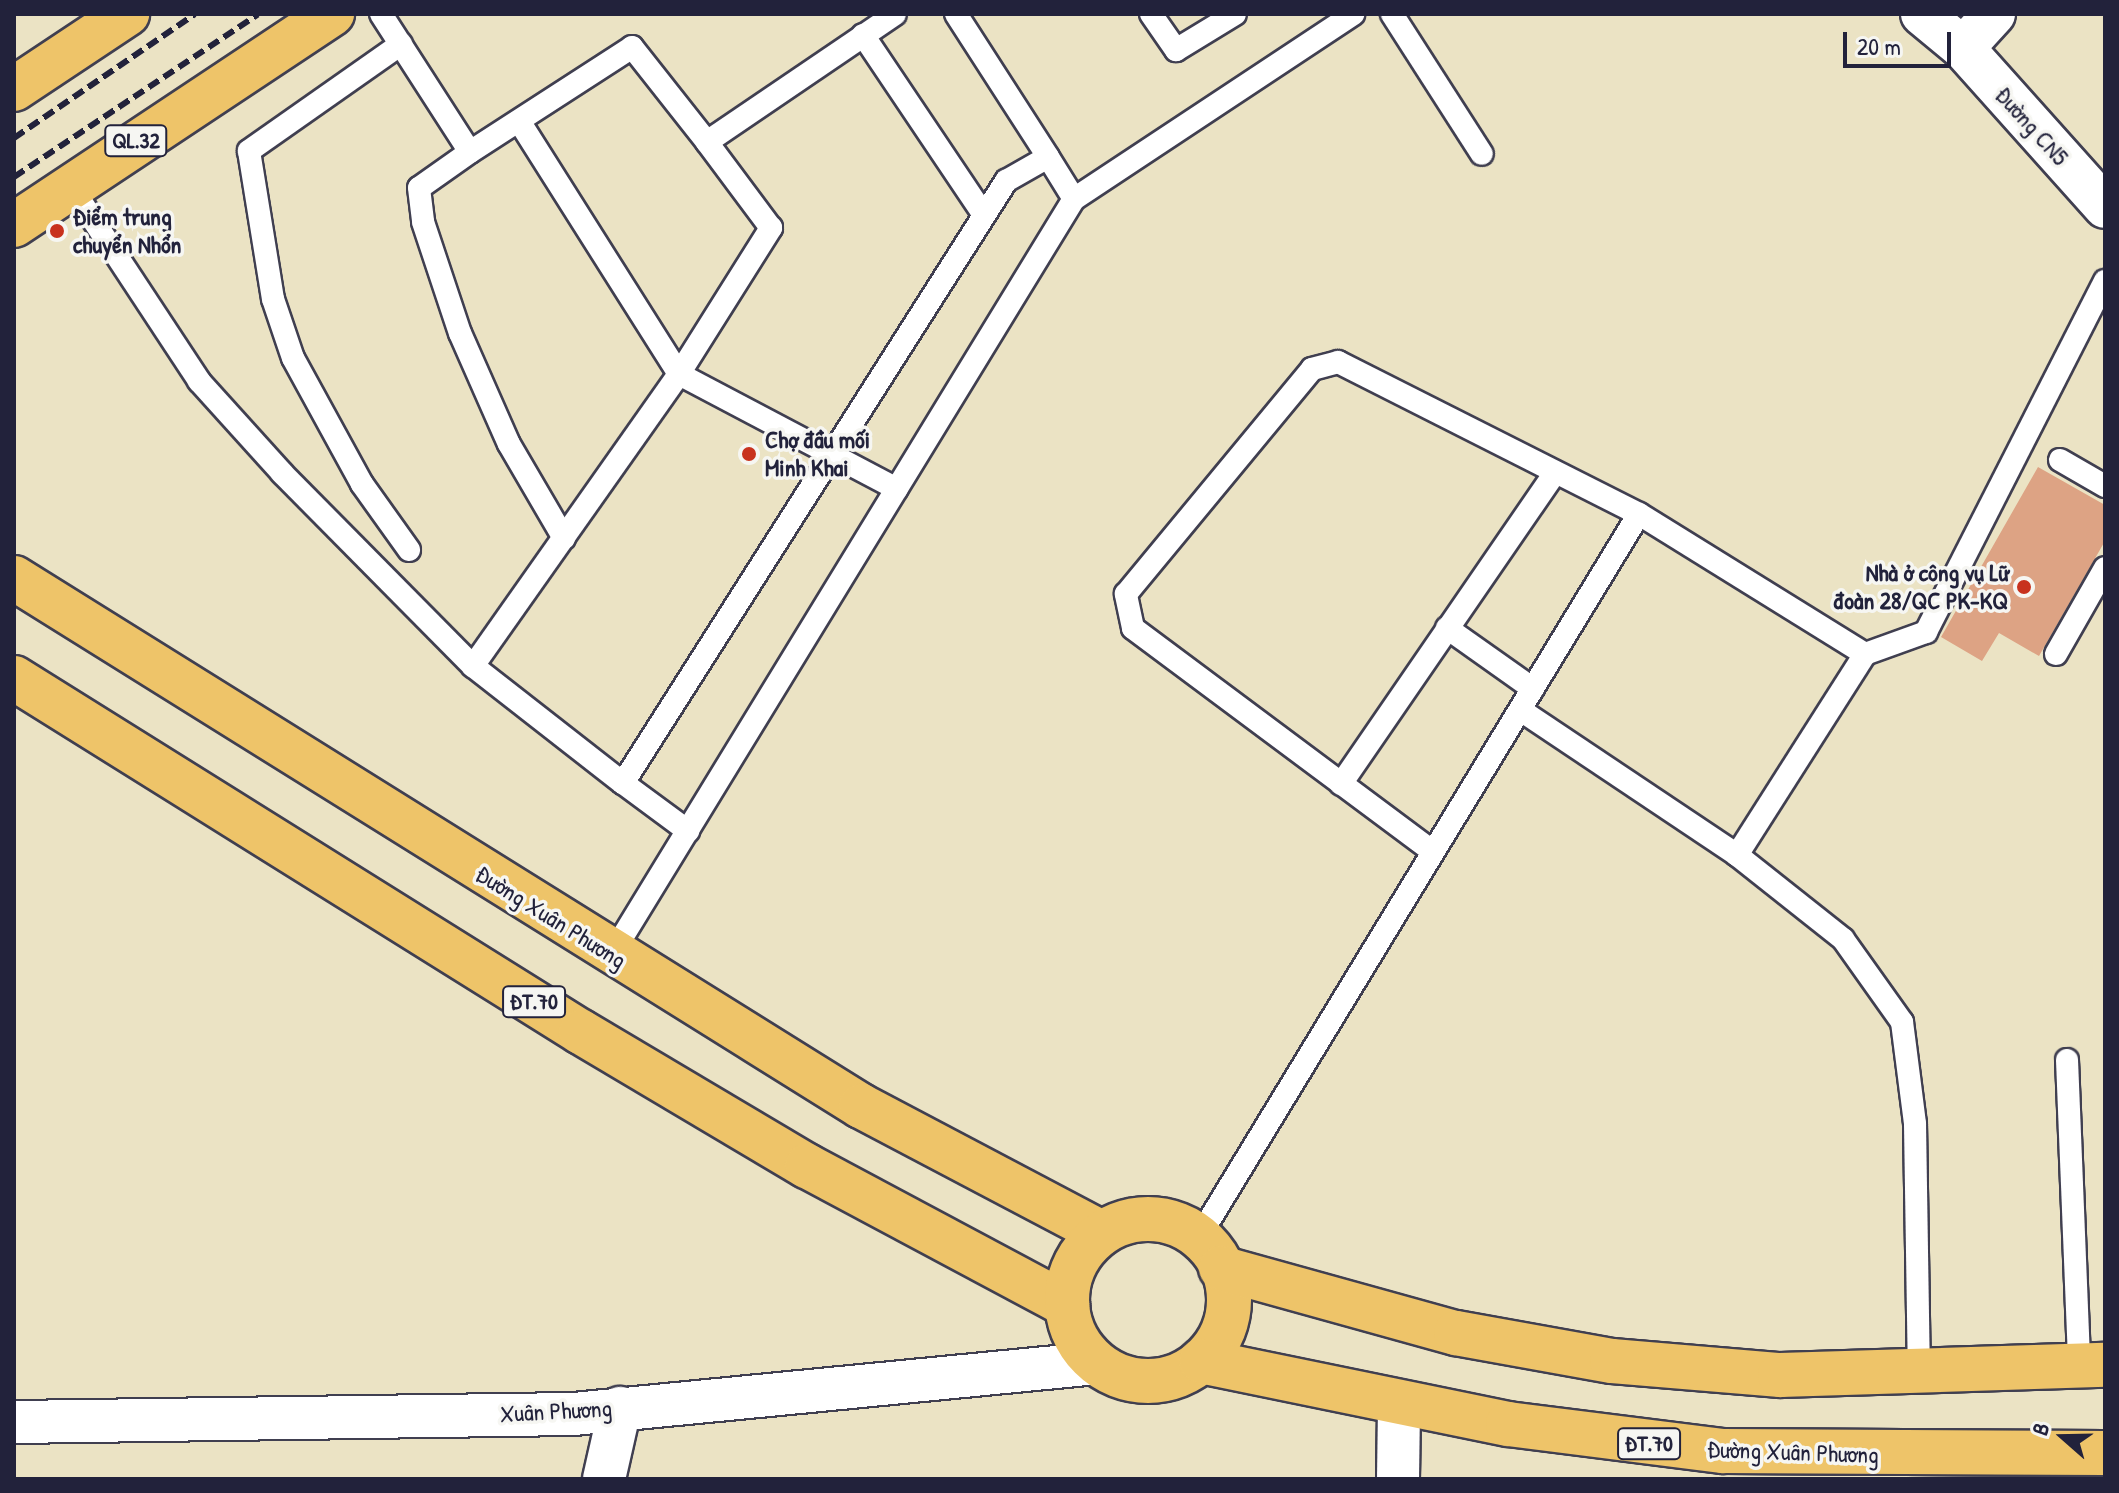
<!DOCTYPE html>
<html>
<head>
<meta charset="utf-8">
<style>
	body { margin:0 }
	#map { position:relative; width:2119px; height:1493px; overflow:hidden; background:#ebe3c4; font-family:"Patrick Hand",sans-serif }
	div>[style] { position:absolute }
	.building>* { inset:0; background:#dda384 }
	.roads { filter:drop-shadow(2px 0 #403f50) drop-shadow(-2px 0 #403f50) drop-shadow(0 2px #403f50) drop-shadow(0 -2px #403f50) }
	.service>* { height:22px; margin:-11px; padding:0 11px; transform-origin:11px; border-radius:11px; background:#fff }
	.minor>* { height:42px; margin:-21px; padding:0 21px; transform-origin:21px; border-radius:21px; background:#fff }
	.primary>* { height:44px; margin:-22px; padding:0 22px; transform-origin:22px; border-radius:22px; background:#eec469 }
	.primary>.ring { margin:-22px; padding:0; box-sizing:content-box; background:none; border:44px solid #eec469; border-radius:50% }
	.trunk>* { height:44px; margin:-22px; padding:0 22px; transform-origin:22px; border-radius:22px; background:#eec469 }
	.rail>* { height:6px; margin-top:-3px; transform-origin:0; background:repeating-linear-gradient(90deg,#22223b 0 12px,transparent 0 18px) }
	.dots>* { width:22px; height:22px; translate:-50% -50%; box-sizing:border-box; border:4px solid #f6f6f2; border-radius:50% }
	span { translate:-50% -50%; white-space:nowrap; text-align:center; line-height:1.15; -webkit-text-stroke:7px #f6f6f2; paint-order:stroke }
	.shield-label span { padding:2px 6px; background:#f6f6f2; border:2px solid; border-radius:6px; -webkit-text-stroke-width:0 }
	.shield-label { font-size:22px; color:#22223b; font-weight:700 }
	.street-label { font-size:24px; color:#22223b }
	.poi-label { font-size:24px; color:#22223b; font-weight:700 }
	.left { translate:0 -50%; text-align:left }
	.right { translate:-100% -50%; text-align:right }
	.frame { position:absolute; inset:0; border:16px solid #22223b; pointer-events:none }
	.north { position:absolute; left:2023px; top:1397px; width:80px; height:80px; -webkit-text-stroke:6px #f6f6f2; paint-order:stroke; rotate:290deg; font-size:22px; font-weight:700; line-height:32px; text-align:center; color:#22223b }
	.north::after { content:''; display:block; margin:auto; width:28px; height:36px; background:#22223b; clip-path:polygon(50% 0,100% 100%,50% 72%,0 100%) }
	.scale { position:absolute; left:1843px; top:32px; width:108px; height:36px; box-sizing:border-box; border:4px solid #22223b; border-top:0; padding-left:10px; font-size:24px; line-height:28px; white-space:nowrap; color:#22223b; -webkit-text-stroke:6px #f6f6f2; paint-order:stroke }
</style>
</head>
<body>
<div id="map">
	<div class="building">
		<div style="clip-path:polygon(2038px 467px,2105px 505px,2105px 541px,2039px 656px,1999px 633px,1982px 661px,1941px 637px)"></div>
	</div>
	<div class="roads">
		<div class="service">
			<div style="left:381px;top:14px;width:164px;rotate:57.2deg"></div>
			<div style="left:470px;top:152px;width:62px;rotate:144.8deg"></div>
			<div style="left:419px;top:188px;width:34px;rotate:83deg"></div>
			<div style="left:423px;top:222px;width:117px;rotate:71.6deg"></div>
			<div style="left:460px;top:333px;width:121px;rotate:66.2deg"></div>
			<div style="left:509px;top:444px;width:109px;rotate:59.7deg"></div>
			<div style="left:956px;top:14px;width:170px;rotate:57.2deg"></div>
			<div style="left:1151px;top:14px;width:44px;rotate:55.2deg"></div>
			<div style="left:1176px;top:50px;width:69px;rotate:-31.4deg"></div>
			<div style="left:1392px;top:14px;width:166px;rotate:57.3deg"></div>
			<div style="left:863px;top:35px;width:217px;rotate:56.1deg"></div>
			<div style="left:401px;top:44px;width:186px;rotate:144.9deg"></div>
			<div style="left:249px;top:151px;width:150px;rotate:80.8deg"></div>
			<div style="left:273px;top:299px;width:62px;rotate:71.3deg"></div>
			<div style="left:293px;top:358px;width:144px;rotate:61.3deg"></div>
			<div style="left:362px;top:484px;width:81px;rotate:54.5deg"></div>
			<div style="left:519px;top:121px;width:299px;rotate:57.7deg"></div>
			<div style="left:679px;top:374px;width:246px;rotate:27.8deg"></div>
			<div style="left:470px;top:152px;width:193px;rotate:-32.9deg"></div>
			<div style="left:632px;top:47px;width:121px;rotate:51.7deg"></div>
			<div style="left:70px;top:185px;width:235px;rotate:56.6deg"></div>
			<div style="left:199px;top:381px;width:124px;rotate:47.9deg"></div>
			<div style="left:282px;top:473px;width:272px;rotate:45.3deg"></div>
			<div style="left:473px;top:666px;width:190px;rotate:38deg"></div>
			<div style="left:623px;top:783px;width:714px;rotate:-57.53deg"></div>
			<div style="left:1006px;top:181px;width:48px;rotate:-29.7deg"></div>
			<div style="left:1048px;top:157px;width:49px;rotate:58.2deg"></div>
			<div style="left:1074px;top:199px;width:335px;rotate:-33.5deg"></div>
			<div style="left:2060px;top:460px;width:52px;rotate:30deg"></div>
			<div style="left:1447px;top:628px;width:105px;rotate:35.3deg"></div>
			<div style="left:2056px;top:654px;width:99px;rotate:-60.3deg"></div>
			<div style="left:473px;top:666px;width:357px;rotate:-54.8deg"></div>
			<div style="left:679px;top:374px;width:173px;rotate:-57.8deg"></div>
			<div style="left:771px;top:228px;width:107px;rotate:-126.7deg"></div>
			<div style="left:707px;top:142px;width:227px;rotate:-34.2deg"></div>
			<div style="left:1522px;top:711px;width:259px;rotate:33.8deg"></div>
			<div style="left:1737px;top:855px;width:135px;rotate:38.4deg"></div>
			<div style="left:1843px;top:939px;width:102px;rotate:54.6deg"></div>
			<div style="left:1902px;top:1022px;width:103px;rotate:82.7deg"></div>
			<div style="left:1915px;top:1124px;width:249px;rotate:89.1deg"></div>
			<div style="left:623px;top:783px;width:81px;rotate:36.4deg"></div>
			<div style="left:1341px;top:784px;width:378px;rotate:-55.5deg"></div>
			<div style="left:1432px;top:851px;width:373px;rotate:-143.3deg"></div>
			<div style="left:1133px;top:628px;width:35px;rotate:-102deg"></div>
			<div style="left:1126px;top:594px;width:292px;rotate:-50.4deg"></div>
			<div style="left:1312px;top:369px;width:27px;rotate:-15deg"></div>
			<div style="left:1338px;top:362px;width:337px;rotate:26.8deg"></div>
			<div style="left:1639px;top:514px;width:266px;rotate:31.8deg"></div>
			<div style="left:1737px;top:855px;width:238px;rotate:-57.5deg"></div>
			<div style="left:1865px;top:654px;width:65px;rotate:-19.8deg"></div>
			<div style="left:1926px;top:632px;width:394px;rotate:-63deg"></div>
			<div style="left:612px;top:954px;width:885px;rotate:-58.54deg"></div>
			<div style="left:2067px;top:1060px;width:305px;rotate:87.7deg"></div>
			<div style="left:1199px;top:1237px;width:846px;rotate:-58.68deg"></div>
		</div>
		<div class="minor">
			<div style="left:1922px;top:14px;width:53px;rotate:39.7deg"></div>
			<div style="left:1963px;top:48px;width:213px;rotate:48.2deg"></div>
			<div style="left:1963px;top:48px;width:46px;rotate:-47.6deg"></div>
			<div style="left:14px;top:1422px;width:560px;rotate:-0.82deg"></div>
			<div style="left:574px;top:1414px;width:525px;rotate:-5.57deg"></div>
			<div style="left:604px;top:1479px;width:73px;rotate:-77.3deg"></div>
			<div style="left:1398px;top:1479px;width:75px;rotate:-89.2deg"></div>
		</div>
		<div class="primary">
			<div style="left:14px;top:578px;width:998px;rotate:31.94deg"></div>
			<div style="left:861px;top:1106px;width:272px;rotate:27.8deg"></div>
			<div style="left:14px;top:678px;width:668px;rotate:31.98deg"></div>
			<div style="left:581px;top:1032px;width:263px;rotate:30.7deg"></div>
			<div style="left:807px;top:1166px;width:295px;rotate:28.1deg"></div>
			<div class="ring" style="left:1067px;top:1219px;width:118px;height:118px"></div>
			<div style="left:1221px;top:1268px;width:244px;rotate:15.5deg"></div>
			<div style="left:1456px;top:1333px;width:158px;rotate:10.2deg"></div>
			<div style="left:1612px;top:1361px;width:169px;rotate:4.8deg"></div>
			<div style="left:1780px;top:1375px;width:325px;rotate:-1.8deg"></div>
			<div style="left:1201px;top:1361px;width:313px;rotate:11.6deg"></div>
			<div style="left:1508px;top:1424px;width:217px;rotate:7.2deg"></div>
			<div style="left:1723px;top:1451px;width:382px;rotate:0.3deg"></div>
		</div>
		<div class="trunk">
			<div style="left:14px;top:89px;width:136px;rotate:-33.6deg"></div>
			<div style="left:14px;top:225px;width:382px;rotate:-33.6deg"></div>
		</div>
	</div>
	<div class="rail">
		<div style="left:14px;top:138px;width:219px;rotate:-34.4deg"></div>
		<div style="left:14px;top:177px;width:293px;rotate:-33.7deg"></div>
	</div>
	<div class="dots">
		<div style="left:57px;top:231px;background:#c8321e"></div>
		<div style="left:749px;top:454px;background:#c8321e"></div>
		<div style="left:2024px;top:587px;background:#c8321e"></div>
	</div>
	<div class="shield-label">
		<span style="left:136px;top:141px">QL.32</span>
		<span style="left:534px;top:1002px">ĐT.70</span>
		<span style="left:1649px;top:1444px">ĐT.70</span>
	</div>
	<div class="street-label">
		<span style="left:2032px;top:126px;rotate:48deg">Đường CN5</span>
		<span style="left:551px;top:917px;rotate:32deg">Đường Xuân Phương</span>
		<span style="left:556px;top:1411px;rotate:-3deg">Xuân Phương</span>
		<span style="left:1793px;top:1452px;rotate:2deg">Đường Xuân Phương</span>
	</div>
	<div class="poi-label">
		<span class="left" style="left:73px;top:231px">Điểm trung<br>chuyển Nhổn</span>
		<span class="left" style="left:765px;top:454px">Chợ đầu mối<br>Minh Khai</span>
		<span class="right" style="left:2008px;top:587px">Nhà ở công vụ Lữ<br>đoàn 28/QC PK-KQ</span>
	</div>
	<div class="frame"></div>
	<div class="north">B</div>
	<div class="scale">20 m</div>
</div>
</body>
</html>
